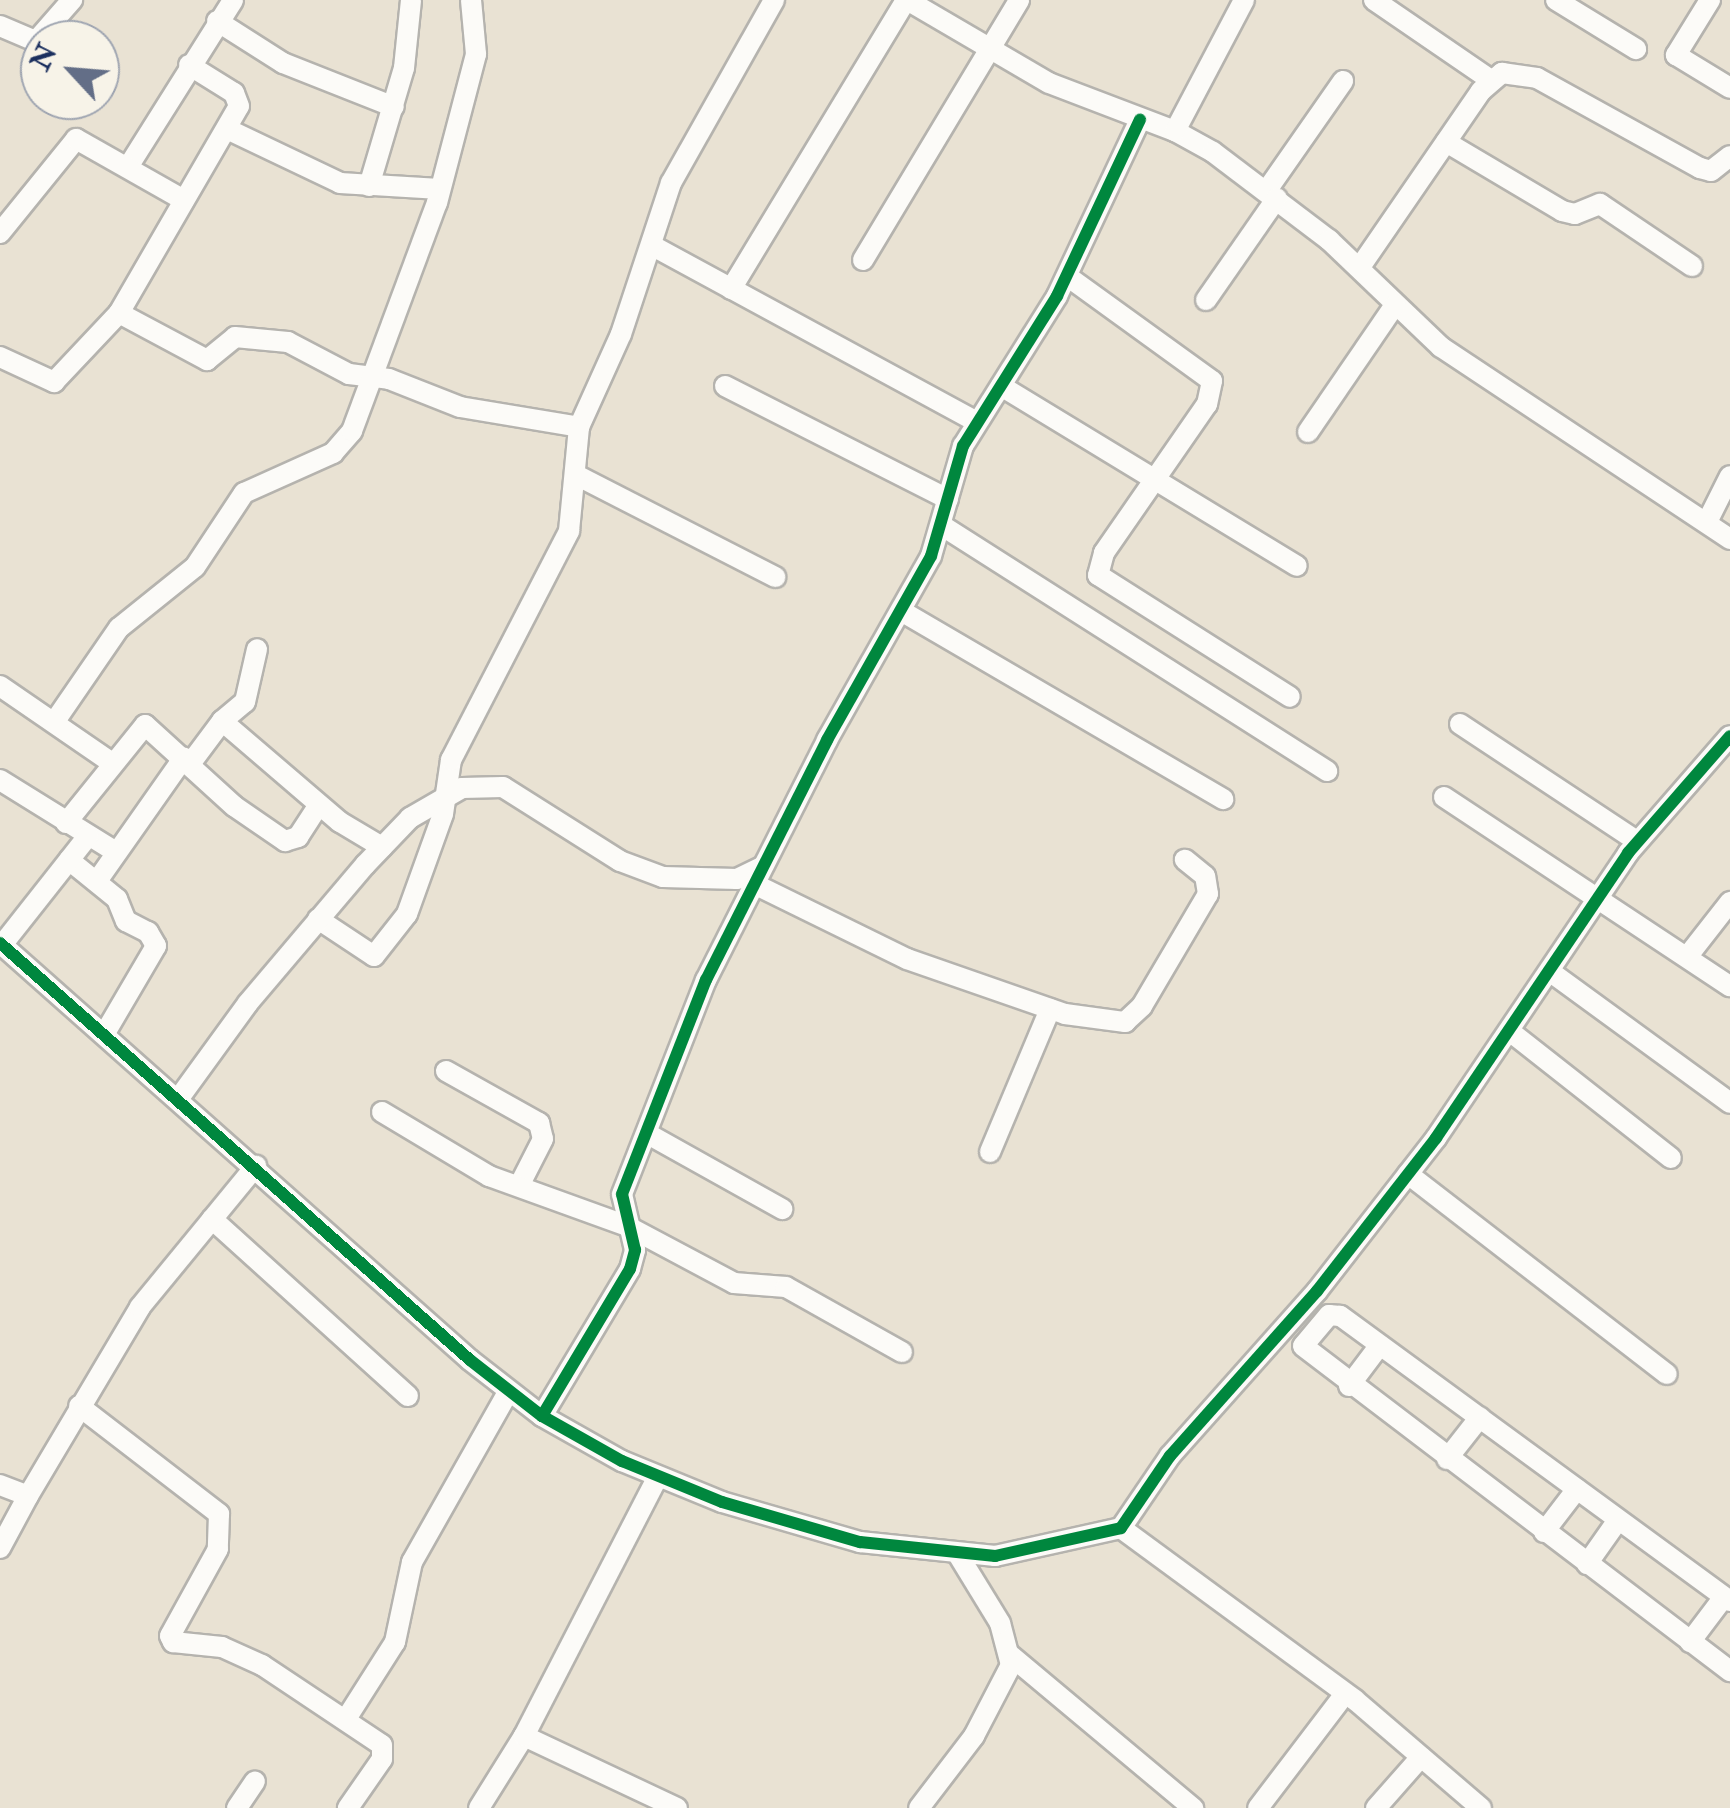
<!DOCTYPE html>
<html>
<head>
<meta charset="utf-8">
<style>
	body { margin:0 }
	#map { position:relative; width:1730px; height:1808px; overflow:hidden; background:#e9e2d3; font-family:"IM FELL Double Pica",serif }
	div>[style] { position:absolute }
	.roads { filter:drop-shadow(2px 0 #b5b3ae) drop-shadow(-2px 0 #b5b3ae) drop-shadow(0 2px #b5b3ae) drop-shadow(0 -2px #b5b3ae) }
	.minor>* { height:20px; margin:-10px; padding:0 10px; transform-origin:10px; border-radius:10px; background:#fcfbf8 }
	.cycleway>* { height:12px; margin:-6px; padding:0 6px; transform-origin:6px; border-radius:6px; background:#00873e }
	span { translate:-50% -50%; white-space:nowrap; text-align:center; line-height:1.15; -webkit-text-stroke:10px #f7f3e8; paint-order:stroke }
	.north { position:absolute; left:20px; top:20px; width:100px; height:100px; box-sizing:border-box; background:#f7f3e8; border:2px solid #9fa5b1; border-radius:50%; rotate:296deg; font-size:28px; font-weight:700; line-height:40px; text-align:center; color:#1b2f5e }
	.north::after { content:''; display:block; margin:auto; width:35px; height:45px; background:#636e87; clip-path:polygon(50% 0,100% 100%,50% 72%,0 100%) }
</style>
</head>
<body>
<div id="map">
	<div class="roads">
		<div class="minor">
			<div style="left:907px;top:0;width:164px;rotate:30.3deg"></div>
			<div style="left:1049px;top:83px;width:135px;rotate:20.9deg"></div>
			<div style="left:1175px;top:131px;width:43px;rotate:28.9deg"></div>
			<div style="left:1213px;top:152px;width:146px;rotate:37.2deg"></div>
			<div style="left:1329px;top:240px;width:155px;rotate:43.7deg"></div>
			<div style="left:1441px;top:347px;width:347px;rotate:33.6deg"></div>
			<div style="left:1374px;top:0;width:142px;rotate:34.4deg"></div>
			<div style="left:1556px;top:0;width:94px;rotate:31.5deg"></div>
			<div style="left:1710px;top:0;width:65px;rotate:121.7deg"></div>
			<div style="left:1676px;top:55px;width:63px;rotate:31.4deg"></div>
			<div style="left:217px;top:21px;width:78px;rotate:32.5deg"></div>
			<div style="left:283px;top:63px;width:119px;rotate:21.6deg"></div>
			<div style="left:0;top:26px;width:39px;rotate:23deg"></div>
			<div style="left:36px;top:41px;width:55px;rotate:-48.7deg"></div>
			<div style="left:227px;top:129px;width:125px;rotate:25.5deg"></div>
			<div style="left:340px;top:183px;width:100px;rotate:3.4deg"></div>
			<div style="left:1175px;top:131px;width:148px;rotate:-62.2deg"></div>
			<div style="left:1446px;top:142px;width:135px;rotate:30.7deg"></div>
			<div style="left:1562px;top:211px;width:13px;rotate:13deg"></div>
			<div style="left:1575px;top:214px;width:27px;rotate:-22deg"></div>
			<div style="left:1600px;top:204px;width:111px;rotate:34deg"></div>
			<div style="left:128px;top:167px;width:197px;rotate:-57.8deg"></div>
			<div style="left:369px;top:186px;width:123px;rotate:-73.5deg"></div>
			<div style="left:404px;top:68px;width:68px;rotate:-84.1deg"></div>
			<div style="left:1267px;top:190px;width:133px;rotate:-55.1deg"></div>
			<div style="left:0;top:233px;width:121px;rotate:-51deg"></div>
			<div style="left:76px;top:139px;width:124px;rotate:29.5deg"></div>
			<div style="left:651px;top:245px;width:371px;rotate:28.5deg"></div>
			<div style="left:863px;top:260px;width:303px;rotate:-59deg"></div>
			<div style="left:1360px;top:267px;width:214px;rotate:-55.5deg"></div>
			<div style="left:1481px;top:91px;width:28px;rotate:-41deg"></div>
			<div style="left:1502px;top:73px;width:35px;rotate:8deg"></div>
			<div style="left:1537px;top:78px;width:186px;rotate:28.9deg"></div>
			<div style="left:1700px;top:168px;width:11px;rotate:15deg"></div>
			<div style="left:1711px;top:171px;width:24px;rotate:-38deg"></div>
			<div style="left:1067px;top:276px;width:179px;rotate:35.9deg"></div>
			<div style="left:1212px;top:381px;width:24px;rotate:102deg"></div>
			<div style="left:1207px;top:404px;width:181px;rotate:124.7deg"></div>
			<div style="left:1104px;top:553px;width:23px;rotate:105deg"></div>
			<div style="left:1098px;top:575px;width:227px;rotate:32.4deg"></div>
			<div style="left:731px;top:289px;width:338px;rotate:-58.8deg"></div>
			<div style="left:1206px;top:300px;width:124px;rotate:-55.2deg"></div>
			<div style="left:119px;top:313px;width:100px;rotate:28.1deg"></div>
			<div style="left:207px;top:360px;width:36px;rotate:-39deg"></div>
			<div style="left:235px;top:337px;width:53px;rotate:5.4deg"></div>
			<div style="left:288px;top:342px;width:69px;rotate:27.7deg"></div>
			<div style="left:349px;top:374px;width:40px;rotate:7.1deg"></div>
			<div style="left:389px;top:379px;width:76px;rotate:21.5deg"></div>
			<div style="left:460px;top:407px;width:121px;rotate:9.5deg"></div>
			<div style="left:0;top:357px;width:60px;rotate:24.8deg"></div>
			<div style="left:54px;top:382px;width:95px;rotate:-46.7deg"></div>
			<div style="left:119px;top:313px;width:239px;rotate:-59.9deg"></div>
			<div style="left:239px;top:106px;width:14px;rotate:-111deg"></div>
			<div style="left:234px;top:93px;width:53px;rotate:-148.1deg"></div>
			<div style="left:725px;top:386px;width:250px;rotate:26.9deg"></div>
			<div style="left:1001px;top:386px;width:346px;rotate:31.3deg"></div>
			<div style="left:1308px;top:432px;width:154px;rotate:-55.6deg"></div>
			<div style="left:576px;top:475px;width:224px;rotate:27.1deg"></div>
			<div style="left:1708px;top:520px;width:49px;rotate:-63.4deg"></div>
			<div style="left:941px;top:525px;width:458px;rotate:32.5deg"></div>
			<div style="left:903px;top:612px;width:371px;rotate:30.3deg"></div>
			<div style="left:0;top:686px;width:136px;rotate:34.5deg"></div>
			<div style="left:55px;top:721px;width:113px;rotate:-55.5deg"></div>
			<div style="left:119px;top:628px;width:97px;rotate:-38.8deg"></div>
			<div style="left:195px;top:567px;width:89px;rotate:-56.5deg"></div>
			<div style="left:244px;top:493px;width:98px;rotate:-24.2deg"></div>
			<div style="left:333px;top:453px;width:29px;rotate:-49deg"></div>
			<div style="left:352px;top:431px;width:243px;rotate:-69.6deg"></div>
			<div style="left:437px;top:203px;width:154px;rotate:-75.3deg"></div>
			<div style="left:476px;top:54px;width:54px;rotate:-95.3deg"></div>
			<div style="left:222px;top:721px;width:155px;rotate:40.6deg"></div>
			<div style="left:340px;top:822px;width:49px;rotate:30.8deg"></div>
			<div style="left:1460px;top:724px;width:212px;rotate:33.5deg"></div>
			<div style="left:190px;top:764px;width:54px;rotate:-53.3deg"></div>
			<div style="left:222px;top:721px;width:30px;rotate:-40deg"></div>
			<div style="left:245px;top:702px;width:54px;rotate:-77.2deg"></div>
			<div style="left:0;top:780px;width:137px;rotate:31.8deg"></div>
			<div style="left:1444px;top:797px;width:343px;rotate:33.5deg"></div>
			<div style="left:66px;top:823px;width:126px;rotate:-51.1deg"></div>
			<div style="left:145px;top:725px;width:120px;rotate:42.3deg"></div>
			<div style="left:234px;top:806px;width:62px;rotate:34.5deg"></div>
			<div style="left:285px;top:841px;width:14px;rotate:-17deg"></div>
			<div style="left:298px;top:837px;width:38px;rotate:-57deg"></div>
			<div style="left:69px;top:860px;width:62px;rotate:39.1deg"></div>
			<div style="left:117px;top:899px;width:24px;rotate:68deg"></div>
			<div style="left:126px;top:921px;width:25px;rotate:27deg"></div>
			<div style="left:148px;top:932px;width:16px;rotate:60deg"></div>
			<div style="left:156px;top:946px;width:101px;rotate:120.4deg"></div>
			<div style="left:97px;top:881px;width:151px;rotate:-54.9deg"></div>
			<div style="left:754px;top:884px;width:170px;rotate:26.1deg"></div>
			<div style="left:907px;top:959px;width:167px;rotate:19.2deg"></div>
			<div style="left:1065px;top:1014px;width:61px;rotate:7.6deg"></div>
			<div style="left:1125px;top:1022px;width:23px;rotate:-43deg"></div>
			<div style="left:1142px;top:1006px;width:130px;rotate:-59.5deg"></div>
			<div style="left:1208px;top:894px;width:18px;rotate:-99deg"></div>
			<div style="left:1205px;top:876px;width:26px;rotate:-141deg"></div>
			<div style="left:318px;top:919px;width:67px;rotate:33.5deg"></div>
			<div style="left:374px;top:956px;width:53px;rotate:-51.8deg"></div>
			<div style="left:407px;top:914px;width:106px;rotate:-70.2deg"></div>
			<div style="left:443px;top:814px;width:55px;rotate:-81.6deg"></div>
			<div style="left:451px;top:760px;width:258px;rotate:-62.7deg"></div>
			<div style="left:569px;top:531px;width:104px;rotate:-84.5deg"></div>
			<div style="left:579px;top:427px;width:102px;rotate:-65.7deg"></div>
			<div style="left:621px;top:334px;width:159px;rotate:-71.7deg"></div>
			<div style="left:671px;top:183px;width:210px;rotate:-60.6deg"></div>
			<div style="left:0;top:943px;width:628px;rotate:41.58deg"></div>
			<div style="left:470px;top:1360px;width:91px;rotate:37.9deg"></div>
			<div style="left:542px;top:1416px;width:92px;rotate:29.4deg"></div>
			<div style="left:622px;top:1461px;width:108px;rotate:22.3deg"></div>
			<div style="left:722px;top:1502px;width:144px;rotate:16.2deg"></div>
			<div style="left:860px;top:1542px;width:136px;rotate:5.9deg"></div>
			<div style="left:995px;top:1556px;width:129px;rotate:-12.5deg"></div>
			<div style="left:1121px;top:1528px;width:87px;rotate:-55.8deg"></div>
			<div style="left:1170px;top:1456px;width:221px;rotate:-48.3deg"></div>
			<div style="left:1317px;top:1291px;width:194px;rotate:-52.1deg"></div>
			<div style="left:1436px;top:1138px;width:344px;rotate:-56deg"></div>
			<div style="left:1628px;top:853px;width:155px;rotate:-48.9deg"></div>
			<div style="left:2px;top:945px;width:139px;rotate:-51.7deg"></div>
			<div style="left:1687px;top:957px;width:70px;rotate:-52deg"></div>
			<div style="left:1552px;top:973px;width:220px;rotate:36.1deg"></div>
			<div style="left:1512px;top:1033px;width:202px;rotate:38.2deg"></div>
			<div style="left:446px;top:1071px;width:107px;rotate:29.2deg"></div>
			<div style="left:539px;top:1123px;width:16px;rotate:76deg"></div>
			<div style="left:543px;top:1139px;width:53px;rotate:117.1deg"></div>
			<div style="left:179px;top:1098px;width:117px;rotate:-54deg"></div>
			<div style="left:248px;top:1003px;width:181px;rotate:-49.7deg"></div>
			<div style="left:365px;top:865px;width:65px;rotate:-46.2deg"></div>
			<div style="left:410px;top:818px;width:60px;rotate:-30deg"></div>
			<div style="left:462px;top:788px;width:41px;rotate:-1.4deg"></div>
			<div style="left:503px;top:787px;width:138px;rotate:32.3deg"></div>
			<div style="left:620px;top:861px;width:46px;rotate:20.4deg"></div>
			<div style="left:663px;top:877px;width:74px;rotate:1.5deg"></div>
			<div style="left:737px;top:879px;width:28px;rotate:-26deg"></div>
			<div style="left:382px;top:1112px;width:125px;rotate:30.9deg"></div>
			<div style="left:489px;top:1176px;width:147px;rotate:19.9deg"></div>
			<div style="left:627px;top:1226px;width:121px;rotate:28deg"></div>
			<div style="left:734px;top:1283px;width:52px;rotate:4.4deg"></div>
			<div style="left:786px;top:1287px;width:133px;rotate:29.3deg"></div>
			<div style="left:648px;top:1134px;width:154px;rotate:29.2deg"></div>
			<div style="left:990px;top:1152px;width:155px;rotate:-67.2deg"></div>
			<div style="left:1408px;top:1174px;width:327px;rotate:37.7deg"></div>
			<div style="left:212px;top:1219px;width:264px;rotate:42.1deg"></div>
			<div style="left:1349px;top:1386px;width:51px;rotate:-52.9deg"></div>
			<div style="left:79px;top:1406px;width:177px;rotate:37.6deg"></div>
			<div style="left:219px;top:1514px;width:35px;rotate:92deg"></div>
			<div style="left:218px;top:1549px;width:99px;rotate:118.9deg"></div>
			<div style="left:170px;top:1636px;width:7px;rotate:63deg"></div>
			<div style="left:173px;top:1642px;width:49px;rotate:5.8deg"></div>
			<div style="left:222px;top:1647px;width:44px;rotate:24.2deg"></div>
			<div style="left:262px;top:1665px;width:144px;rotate:33.7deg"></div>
			<div style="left:382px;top:1745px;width:14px;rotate:90deg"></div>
			<div style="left:382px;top:1759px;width:60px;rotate:124.8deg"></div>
			<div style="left:542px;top:1416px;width:171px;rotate:-59.1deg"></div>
			<div style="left:630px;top:1269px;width:20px;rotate:-75deg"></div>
			<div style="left:635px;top:1250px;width:57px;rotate:-103.1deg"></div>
			<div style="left:622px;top:1194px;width:230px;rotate:-68.6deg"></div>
			<div style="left:706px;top:980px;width:269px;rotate:-63.2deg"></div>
			<div style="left:827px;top:740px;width:211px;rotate:-60.5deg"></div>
			<div style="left:931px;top:556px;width:115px;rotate:-73.8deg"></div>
			<div style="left:963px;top:446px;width:177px;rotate:-57.9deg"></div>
			<div style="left:1057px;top:296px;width:195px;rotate:-64.8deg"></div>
			<div style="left:1447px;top:1459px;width:53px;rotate:-51.8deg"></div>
			<div style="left:0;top:1485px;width:30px;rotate:21deg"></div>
			<div style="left:28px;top:1496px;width:220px;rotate:-59.3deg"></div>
			<div style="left:140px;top:1307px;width:183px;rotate:-50.6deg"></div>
			<div style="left:1121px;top:1528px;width:290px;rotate:36.3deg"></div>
			<div style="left:1355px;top:1700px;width:166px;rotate:40.6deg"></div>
			<div style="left:1544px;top:1532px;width:54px;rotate:-52.5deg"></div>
			<div style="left:0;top:1548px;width:59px;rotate:-61.7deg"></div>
			<div style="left:1587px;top:1564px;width:54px;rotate:-54.8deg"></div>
			<div style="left:1730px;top:1601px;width:483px;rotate:-143.8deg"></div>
			<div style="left:1340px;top:1316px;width:11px;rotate:-175deg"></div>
			<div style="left:1329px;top:1315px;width:40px;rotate:130deg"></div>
			<div style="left:1303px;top:1346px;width:537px;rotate:37.28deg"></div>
			<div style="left:1690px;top:1642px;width:56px;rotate:-52.9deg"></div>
			<div style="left:1010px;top:1655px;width:239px;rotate:39.9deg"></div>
			<div style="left:346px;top:1719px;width:91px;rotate:-57.5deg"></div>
			<div style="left:395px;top:1642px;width:82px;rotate:-78deg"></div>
			<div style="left:412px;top:1562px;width:195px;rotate:-60.5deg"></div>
			<div style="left:524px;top:1736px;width:169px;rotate:25.2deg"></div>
			<div style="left:237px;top:1808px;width:32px;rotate:-56deg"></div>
			<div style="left:479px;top:1808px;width:85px;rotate:-58deg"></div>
			<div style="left:524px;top:1736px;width:292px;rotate:-62.7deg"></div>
			<div style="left:919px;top:1808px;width:91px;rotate:-52.6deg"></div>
			<div style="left:974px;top:1736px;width:80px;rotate:-62.5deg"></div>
			<div style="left:1011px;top:1665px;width:43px;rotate:-104.7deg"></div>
			<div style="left:1000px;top:1623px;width:79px;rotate:-121.5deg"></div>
			<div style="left:1258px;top:1808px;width:143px;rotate:-52.7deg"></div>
			<div style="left:1376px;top:1808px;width:68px;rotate:-48.6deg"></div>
		</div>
	</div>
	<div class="cycleway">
		<div style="left:0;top:943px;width:628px;rotate:41.58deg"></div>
		<div style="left:470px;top:1360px;width:91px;rotate:37.9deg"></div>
		<div style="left:542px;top:1416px;width:92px;rotate:29.4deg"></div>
		<div style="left:622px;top:1461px;width:108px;rotate:22.3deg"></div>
		<div style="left:722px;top:1502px;width:144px;rotate:16.2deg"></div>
		<div style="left:860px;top:1542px;width:136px;rotate:5.9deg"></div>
		<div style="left:995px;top:1556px;width:129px;rotate:-12.5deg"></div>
		<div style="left:1121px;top:1528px;width:87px;rotate:-55.8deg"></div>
		<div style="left:1170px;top:1456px;width:221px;rotate:-48.3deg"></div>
		<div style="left:1317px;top:1291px;width:194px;rotate:-52.1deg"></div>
		<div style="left:1436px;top:1138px;width:344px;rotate:-56deg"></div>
		<div style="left:1628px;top:853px;width:155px;rotate:-48.9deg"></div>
		<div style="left:542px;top:1416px;width:171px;rotate:-59.1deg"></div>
		<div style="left:630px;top:1269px;width:20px;rotate:-75deg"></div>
		<div style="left:635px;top:1250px;width:57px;rotate:-103.1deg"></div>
		<div style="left:622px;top:1194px;width:230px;rotate:-68.6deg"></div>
		<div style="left:706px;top:980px;width:269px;rotate:-63.2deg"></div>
		<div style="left:827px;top:740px;width:211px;rotate:-60.5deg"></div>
		<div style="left:931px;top:556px;width:115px;rotate:-73.8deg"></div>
		<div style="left:963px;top:446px;width:177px;rotate:-57.9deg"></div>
		<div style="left:1057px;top:296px;width:195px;rotate:-64.8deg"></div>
	</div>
	<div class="north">N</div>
</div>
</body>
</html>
